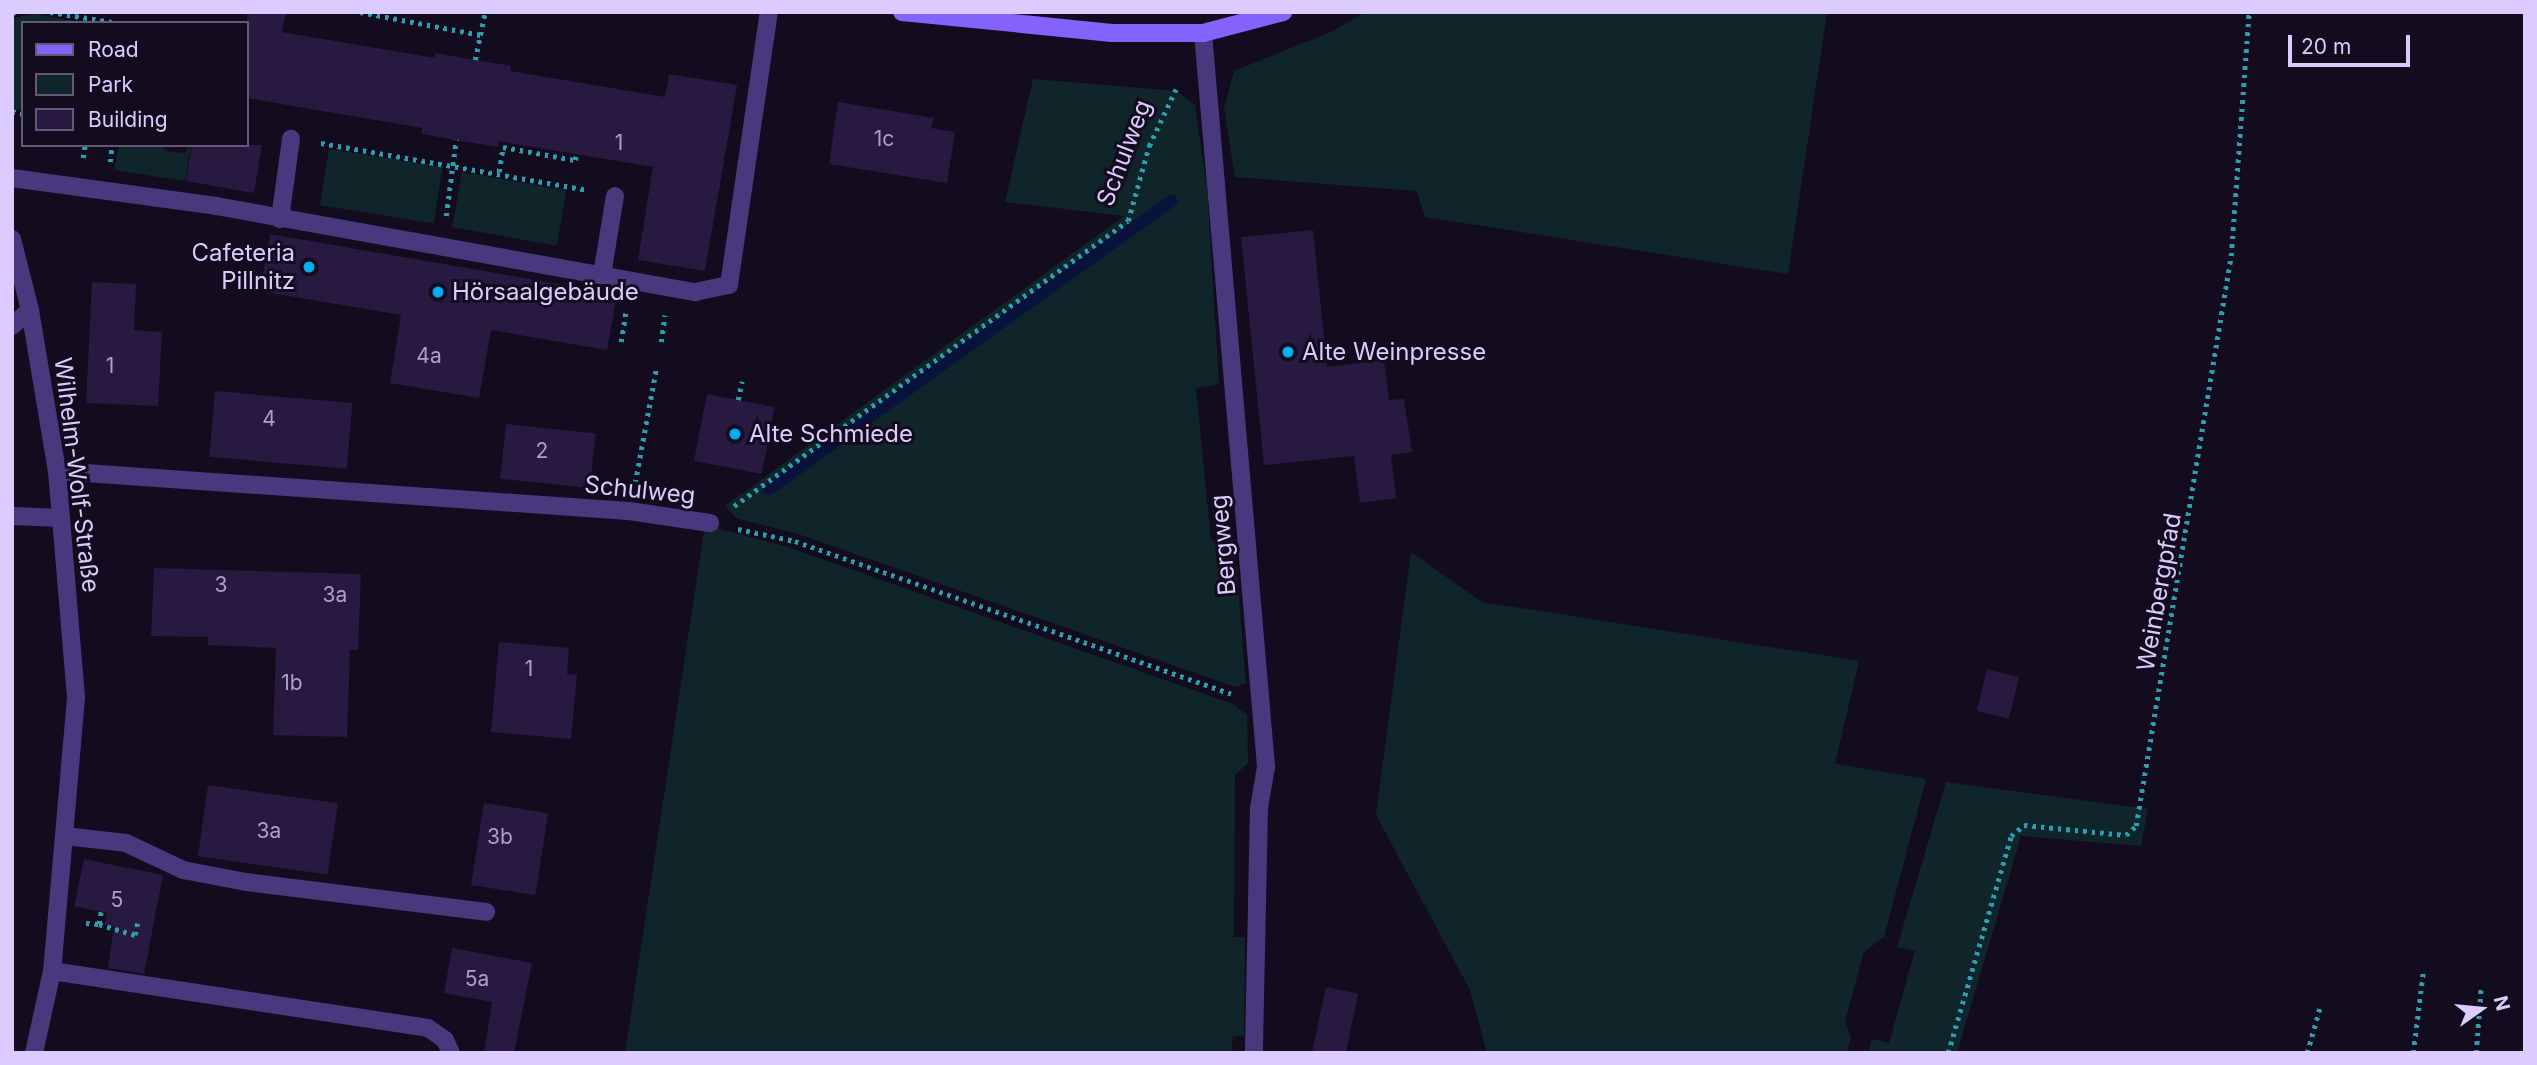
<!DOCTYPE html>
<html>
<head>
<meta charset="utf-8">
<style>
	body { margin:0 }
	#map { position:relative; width:2537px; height:1065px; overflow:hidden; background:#130c1f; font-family:Inter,sans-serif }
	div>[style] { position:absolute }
	.green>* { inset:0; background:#102529; transform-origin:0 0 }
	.stream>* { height:12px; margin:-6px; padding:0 6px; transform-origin:6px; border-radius:6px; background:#09123b }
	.building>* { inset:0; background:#281940; transform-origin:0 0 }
	.path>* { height:4.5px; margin-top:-2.25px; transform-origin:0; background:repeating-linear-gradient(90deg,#2e9eaf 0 3.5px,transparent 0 8.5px) }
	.lane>* { height:18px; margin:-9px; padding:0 9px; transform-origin:9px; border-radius:9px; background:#48387d }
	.street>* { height:18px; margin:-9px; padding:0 9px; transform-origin:9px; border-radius:9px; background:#48387d }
	.secondary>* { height:18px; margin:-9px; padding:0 9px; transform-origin:9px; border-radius:9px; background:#8463fd }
	.dots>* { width:19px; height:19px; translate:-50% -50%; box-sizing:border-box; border:4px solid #130c1f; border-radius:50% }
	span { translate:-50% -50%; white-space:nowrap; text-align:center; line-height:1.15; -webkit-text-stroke:6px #130c1f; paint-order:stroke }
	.number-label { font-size:21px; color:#ae9ece }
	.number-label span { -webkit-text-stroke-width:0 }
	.street-label { font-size:24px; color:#dbcbfe }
	.poi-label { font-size:24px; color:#dbcbfe }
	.right { translate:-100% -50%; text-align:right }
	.left { translate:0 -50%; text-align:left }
	.frame { position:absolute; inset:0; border:14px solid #dbcbfe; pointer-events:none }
	.legend { position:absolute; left:21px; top:21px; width:228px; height:126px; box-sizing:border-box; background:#130c1f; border:2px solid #635878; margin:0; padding:9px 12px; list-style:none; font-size:21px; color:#dbcbfe }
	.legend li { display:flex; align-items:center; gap:14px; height:35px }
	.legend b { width:35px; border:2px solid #635878 }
	.north { position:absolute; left:2446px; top:974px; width:70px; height:70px; -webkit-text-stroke:5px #130c1f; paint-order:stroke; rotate:75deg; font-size:19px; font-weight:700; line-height:28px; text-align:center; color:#dbcbfe }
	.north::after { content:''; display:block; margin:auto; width:24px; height:32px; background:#dbcbfe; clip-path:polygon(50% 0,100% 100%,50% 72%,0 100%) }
	.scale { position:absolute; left:2288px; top:35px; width:122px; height:32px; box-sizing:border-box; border:4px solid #dbcbfe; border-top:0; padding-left:9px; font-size:21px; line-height:24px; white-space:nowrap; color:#dbcbfe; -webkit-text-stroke:5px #130c1f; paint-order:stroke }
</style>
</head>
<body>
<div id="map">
	<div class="green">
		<div style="clip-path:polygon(1366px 12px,1827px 12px,1788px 274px,1425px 217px,1417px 191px,1235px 177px,1224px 109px,1234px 71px,1331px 32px)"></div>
		<div style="clip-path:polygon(35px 14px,86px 23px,23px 23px,23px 111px,12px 108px,12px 18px)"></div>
		<div style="clip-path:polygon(1033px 79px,1167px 90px,1180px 93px,1195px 105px,1207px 188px,1219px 384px,1196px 388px,1211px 541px,1234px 540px,1246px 683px,1235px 687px,798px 534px,736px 518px,725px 506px,1124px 216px,1005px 202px)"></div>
		<div style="clip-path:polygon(119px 145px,162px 145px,166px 151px,185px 153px,191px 145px,185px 181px,114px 170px)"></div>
		<div style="left:329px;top:149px;width:115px;height:57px;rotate:9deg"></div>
		<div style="left:462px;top:172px;width:106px;height:56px;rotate:10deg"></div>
		<div style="clip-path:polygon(705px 525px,788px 547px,1233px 704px,1247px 715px,1248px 763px,1235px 775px,1234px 937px,1245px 937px,1244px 1035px,1233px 1037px,1231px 1053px,625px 1053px)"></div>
		<div style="clip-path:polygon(1411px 552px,1482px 602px,1859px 661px,1835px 764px,1926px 779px,1884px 937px,1864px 952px,1845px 1021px,1851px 1039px,1846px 1053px,1487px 1053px,1470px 990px,1376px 815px)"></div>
		<div style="clip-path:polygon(1946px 782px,2148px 809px,2141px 846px,2021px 836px,1957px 1053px,1868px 1053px,1872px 1039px,1889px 1043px,1915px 951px,1897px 947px)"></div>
	</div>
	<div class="stream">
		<div style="left:769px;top:489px;width:495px;rotate:-35.6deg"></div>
	</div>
	<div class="building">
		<div style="clip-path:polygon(247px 12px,286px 12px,282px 32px,435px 58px,435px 53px,475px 60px,511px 66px,510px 71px,665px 97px,669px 74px,737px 85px,705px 271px,638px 260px,653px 167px,498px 141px,498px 147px,456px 140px,422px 134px,422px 128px,247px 98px)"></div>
		<div style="clip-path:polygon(838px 102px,934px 118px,931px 128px,955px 132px,947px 183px,829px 164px)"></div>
		<div style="clip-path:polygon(192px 145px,262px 145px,254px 193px,186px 181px)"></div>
		<div style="clip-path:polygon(1313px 230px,1327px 367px,1384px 360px,1389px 400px,1404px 399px,1412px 452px,1391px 455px,1396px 498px,1360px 503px,1354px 456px,1264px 465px,1241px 237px)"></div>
		<div style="clip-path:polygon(270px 234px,617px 294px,607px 350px,491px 330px,479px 398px,390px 383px,401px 315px,260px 291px)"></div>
		<div style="clip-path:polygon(92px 282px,136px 284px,134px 330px,162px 332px,158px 406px,86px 403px)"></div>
		<div style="left:215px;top:391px;width:138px;height:66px;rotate:5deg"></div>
		<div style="left:707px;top:394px;width:69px;height:68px;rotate:11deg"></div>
		<div style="left:506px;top:424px;width:90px;height:55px;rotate:6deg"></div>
		<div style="clip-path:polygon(154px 568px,361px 574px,358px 650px,350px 650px,347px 737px,273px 735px,276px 648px,208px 645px,208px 637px,151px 636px)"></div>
		<div style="clip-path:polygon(499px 642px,569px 648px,567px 674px,577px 675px,571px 739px,491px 732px)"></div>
		<div style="left:1987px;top:669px;width:33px;height:43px;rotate:14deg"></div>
		<div style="left:208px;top:785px;width:131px;height:72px;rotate:8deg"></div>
		<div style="left:484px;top:803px;width:65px;height:83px;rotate:9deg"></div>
		<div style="clip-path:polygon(84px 859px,163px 875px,144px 974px,108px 968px,114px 927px,104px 925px,107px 913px,74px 906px)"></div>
		<div style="clip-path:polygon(452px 948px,532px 963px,514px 1053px,484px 1053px,492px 1002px,444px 993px)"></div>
		<div style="left:1326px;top:987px;width:33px;height:68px;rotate:12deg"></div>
	</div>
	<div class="path">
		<div style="left:50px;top:12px;width:69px;rotate:9.2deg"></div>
		<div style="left:360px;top:12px;width:123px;rotate:10.8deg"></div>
		<div style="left:12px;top:13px;width:4px;rotate:-14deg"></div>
		<div style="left:475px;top:60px;width:49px;rotate:-78.2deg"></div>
		<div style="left:12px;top:111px;width:11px;rotate:15deg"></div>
		<div style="left:321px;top:143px;width:271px;rotate:10deg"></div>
		<div style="left:83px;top:158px;width:13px;rotate:-81deg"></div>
		<div style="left:110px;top:162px;width:17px;rotate:-83deg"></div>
		<div style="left:499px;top:172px;width:25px;rotate:-81deg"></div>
		<div style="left:503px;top:147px;width:73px;rotate:10.2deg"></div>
		<div style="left:575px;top:160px;width:6px;rotate:-72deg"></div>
		<div style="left:446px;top:216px;width:77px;rotate:-82.5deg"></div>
		<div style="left:621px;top:342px;width:33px;rotate:-81deg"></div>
		<div style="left:661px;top:342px;width:27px;rotate:-82deg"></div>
		<div style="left:738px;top:400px;width:19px;rotate:-78deg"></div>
		<div style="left:635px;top:483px;width:115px;rotate:-79.5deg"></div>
		<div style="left:734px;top:506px;width:486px;rotate:-35.9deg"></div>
		<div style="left:1128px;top:221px;width:78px;rotate:-74.4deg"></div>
		<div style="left:1149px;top:146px;width:63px;rotate:-64.7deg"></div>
		<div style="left:738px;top:529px;width:58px;rotate:11.9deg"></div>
		<div style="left:795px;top:541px;width:462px;rotate:19.3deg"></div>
		<div style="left:86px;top:923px;width:13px;rotate:4deg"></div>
		<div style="left:99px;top:924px;width:13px;rotate:-81deg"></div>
		<div style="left:99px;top:924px;width:38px;rotate:17deg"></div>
		<div style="left:135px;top:935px;width:16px;rotate:-79deg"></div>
		<div style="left:1948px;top:1053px;width:226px;rotate:-73.8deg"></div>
		<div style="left:2011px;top:836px;width:17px;rotate:-40deg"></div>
		<div style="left:2024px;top:825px;width:102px;rotate:5.6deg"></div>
		<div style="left:2126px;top:835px;width:13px;rotate:-42deg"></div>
		<div style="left:2136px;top:826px;width:578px;rotate:-80.54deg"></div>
		<div style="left:2231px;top:256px;width:245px;rotate:-85.8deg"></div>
		<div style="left:2307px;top:1053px;width:48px;rotate:-74.2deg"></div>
		<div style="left:2413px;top:1053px;width:81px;rotate:-82.9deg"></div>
		<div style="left:2476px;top:1053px;width:67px;rotate:-85.7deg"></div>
	</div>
	<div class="lane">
		<div style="left:12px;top:178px;width:206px;rotate:7.8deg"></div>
		<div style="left:216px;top:206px;width:487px;rotate:10.2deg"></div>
		<div style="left:695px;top:292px;width:35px;rotate:-12deg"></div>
		<div style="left:729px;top:285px;width:276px;rotate:-81.7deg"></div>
		<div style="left:280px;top:219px;width:81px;rotate:-82.2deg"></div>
		<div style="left:602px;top:275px;width:80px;rotate:-80.7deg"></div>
		<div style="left:12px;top:326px;width:24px;rotate:-42deg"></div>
		<div style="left:57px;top:471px;width:573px;rotate:4deg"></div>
		<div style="left:629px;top:511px;width:82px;rotate:8.4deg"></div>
		<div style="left:12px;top:516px;width:49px;rotate:2.3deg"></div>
		<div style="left:65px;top:836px;width:61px;rotate:6.5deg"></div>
		<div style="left:126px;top:843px;width:63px;rotate:25.3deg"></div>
		<div style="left:183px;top:870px;width:64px;rotate:10.8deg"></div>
		<div style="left:246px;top:882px;width:242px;rotate:7.1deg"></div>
		<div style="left:52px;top:971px;width:380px;rotate:8.6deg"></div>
		<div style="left:428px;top:1028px;width:21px;rotate:35deg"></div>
		<div style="left:445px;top:1040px;width:14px;rotate:65deg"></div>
	</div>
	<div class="street">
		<div style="left:1203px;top:33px;width:737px;rotate:85.09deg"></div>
		<div style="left:1266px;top:767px;width:42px;rotate:99.7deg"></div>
		<div style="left:1259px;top:808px;width:245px;rotate:91.2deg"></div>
		<div style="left:12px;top:239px;width:73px;rotate:75.8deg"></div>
		<div style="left:30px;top:310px;width:163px;rotate:80.5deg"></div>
		<div style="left:57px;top:471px;width:228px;rotate:85.2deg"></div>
		<div style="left:76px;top:698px;width:274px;rotate:95deg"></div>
		<div style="left:52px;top:971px;width:84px;rotate:102.4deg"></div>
	</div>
	<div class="secondary">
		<div style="left:902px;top:12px;width:211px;rotate:5.7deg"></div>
		<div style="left:1112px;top:33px;width:91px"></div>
		<div style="left:1203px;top:33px;width:83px;rotate:-14.7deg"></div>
	</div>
	<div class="dots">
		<div style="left:309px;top:267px;background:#03adf3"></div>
		<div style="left:438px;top:292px;background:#03adf3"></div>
		<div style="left:1288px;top:352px;background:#03adf3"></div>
		<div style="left:735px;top:434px;background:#03adf3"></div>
	</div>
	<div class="number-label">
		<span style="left:884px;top:139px">1c</span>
		<span style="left:619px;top:143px">1</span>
		<span style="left:429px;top:356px">4a</span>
		<span style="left:110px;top:366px">1</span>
		<span style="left:269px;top:419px">4</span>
		<span style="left:542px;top:451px">2</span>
		<span style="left:221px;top:585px">3</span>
		<span style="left:335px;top:595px">3a</span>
		<span style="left:529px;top:669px">1</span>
		<span style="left:292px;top:683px">1b</span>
		<span style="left:269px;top:831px">3a</span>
		<span style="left:500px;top:837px">3b</span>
		<span style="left:117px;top:900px">5</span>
		<span style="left:477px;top:979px">5a</span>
	</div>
	<div class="street-label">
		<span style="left:1124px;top:153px;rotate:-69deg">Schulweg</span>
		<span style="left:77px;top:475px;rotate:83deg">Wilhelm-Wolf-Straße</span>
		<span style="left:640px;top:490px;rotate:6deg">Schulweg</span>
		<span style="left:1223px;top:545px;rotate:-95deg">Bergweg</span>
		<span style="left:2159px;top:592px;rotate:-80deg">Weinbergpfad</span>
	</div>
	<div class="poi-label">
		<span class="right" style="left:295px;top:267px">Cafeteria<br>Pillnitz</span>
		<span class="left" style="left:452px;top:292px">Hörsaalgebäude</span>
		<span class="left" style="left:1302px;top:352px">Alte Weinpresse</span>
		<span class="left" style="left:749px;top:434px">Alte Schmiede</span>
	</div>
	<div class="frame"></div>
	<ul class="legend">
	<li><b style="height:9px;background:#8463fd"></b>Road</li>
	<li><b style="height:19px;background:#102529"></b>Park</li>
	<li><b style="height:19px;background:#281940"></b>Building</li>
	</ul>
	<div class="north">N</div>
	<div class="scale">20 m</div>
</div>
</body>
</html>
